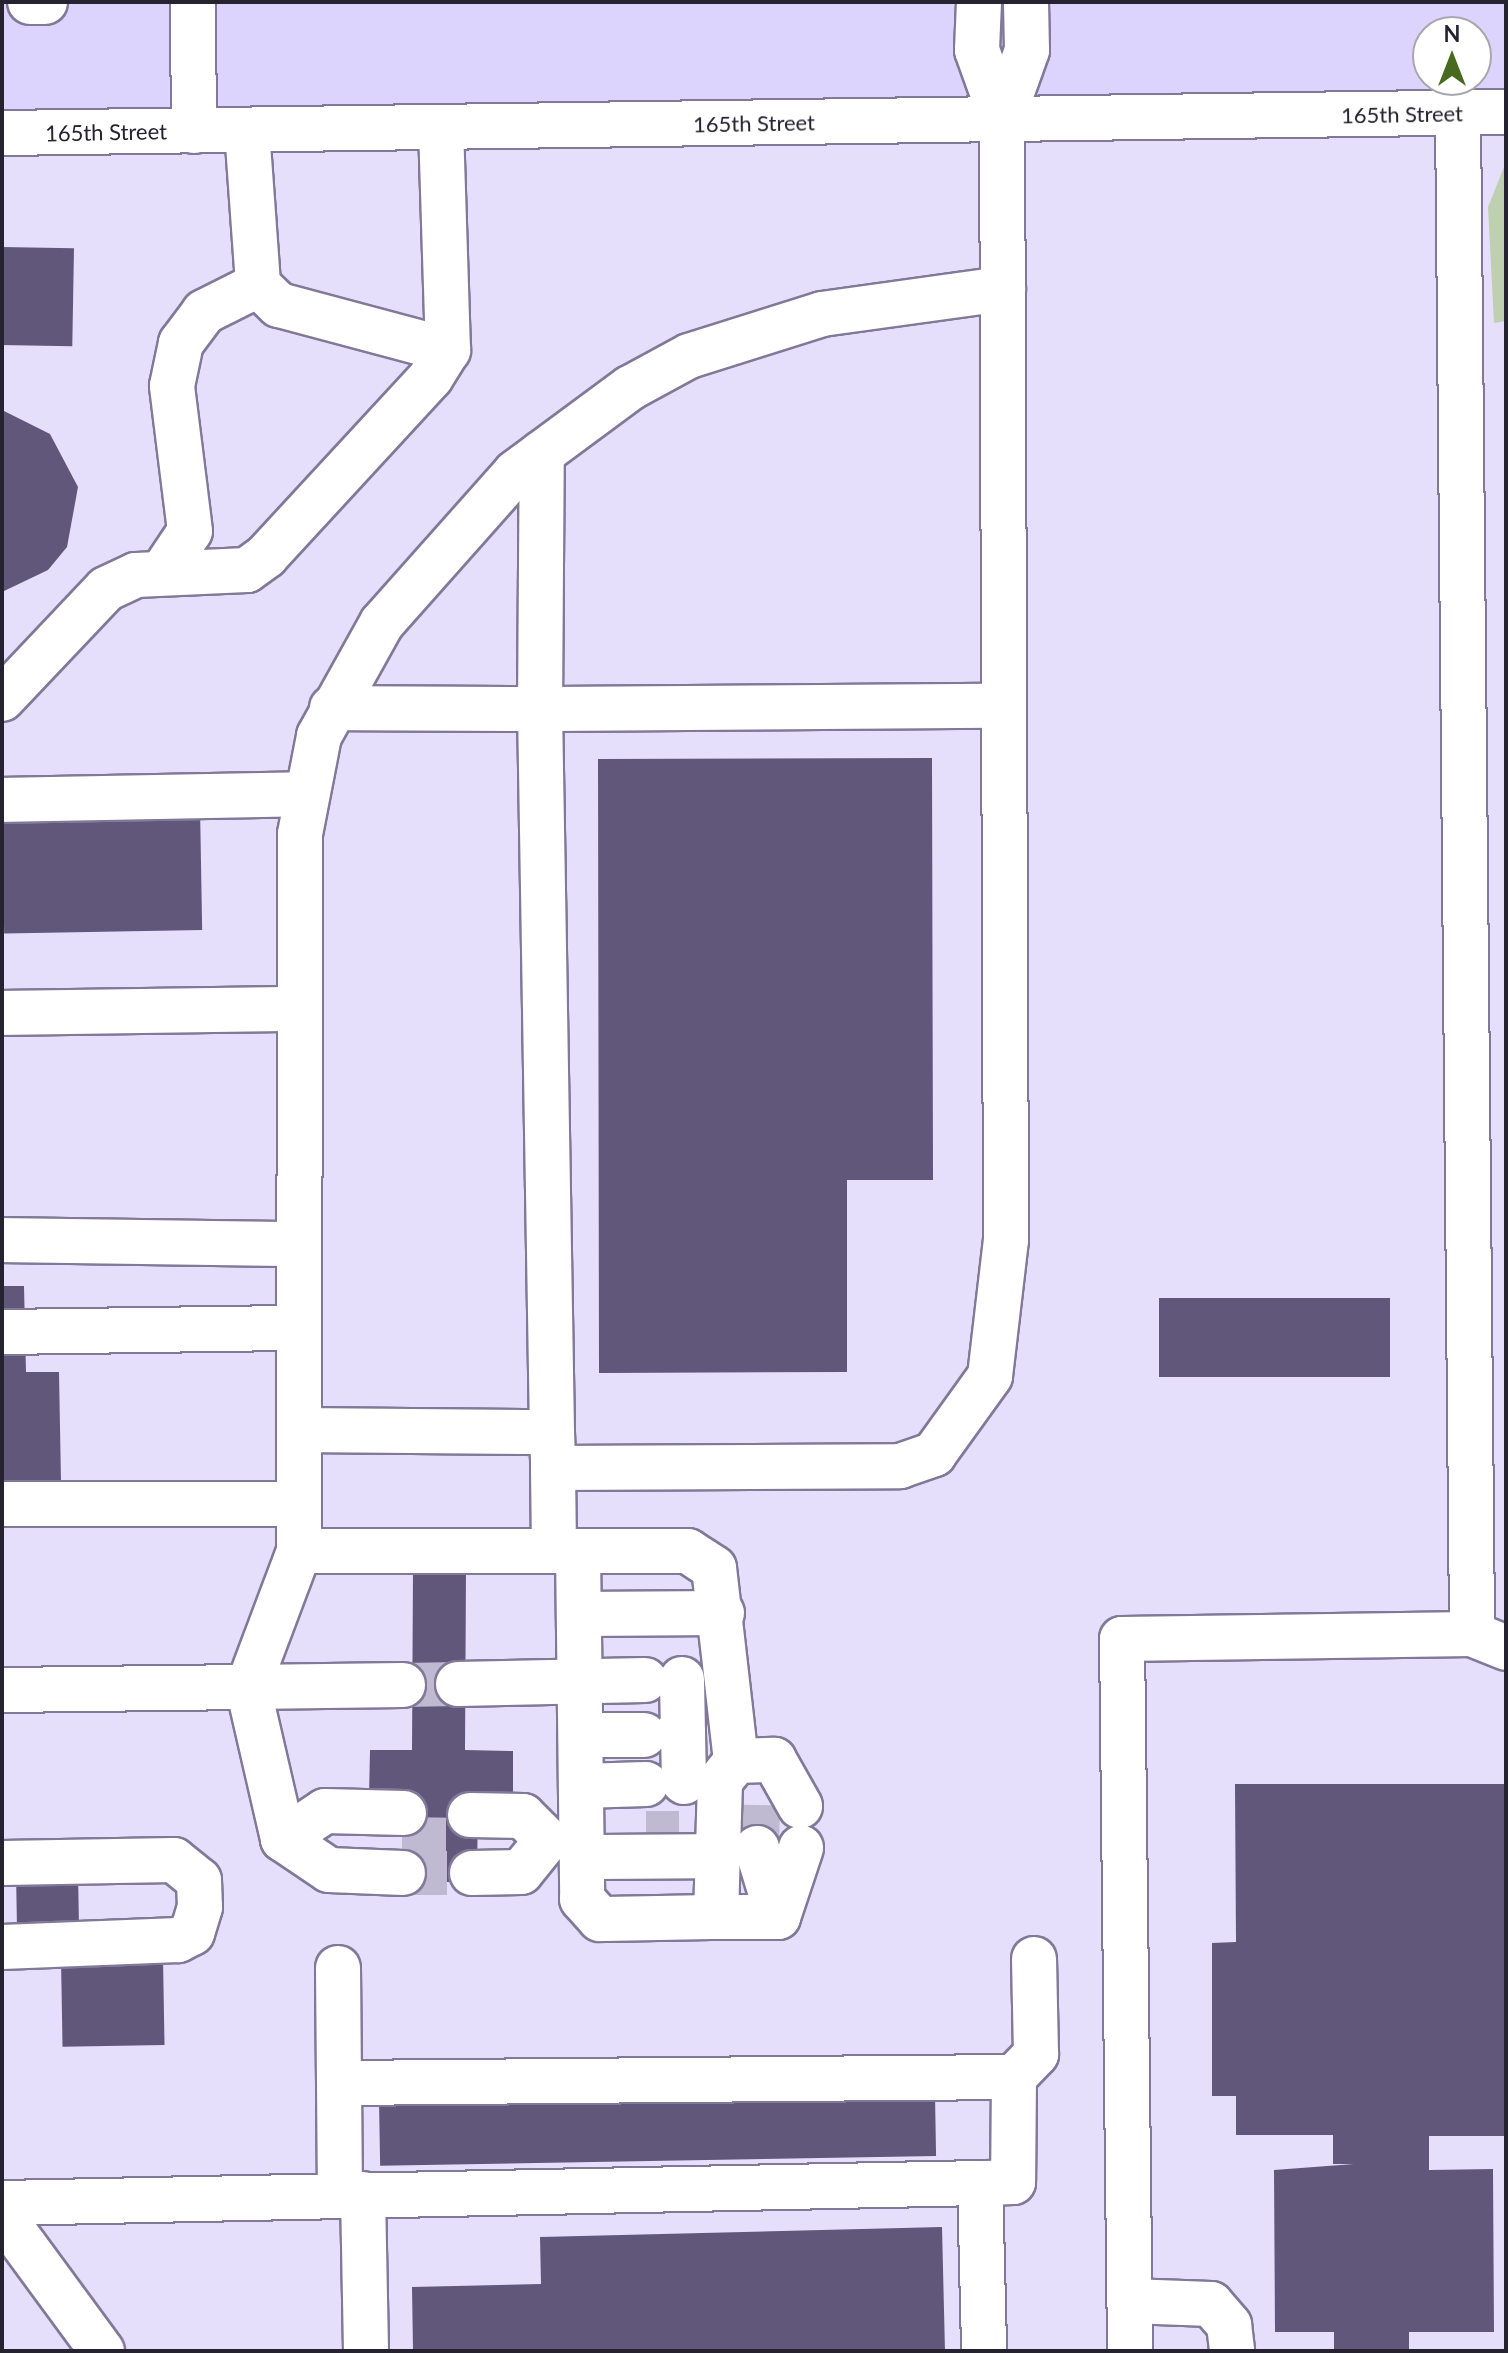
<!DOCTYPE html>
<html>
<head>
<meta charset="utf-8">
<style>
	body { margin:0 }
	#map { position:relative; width:1508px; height:2353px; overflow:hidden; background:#e5dffb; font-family:Lato,sans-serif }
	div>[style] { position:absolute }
	.built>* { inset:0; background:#ddd4fe }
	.green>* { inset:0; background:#bfd0b1 }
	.building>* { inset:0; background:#60577a; transform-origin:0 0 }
	.minor-tunnel>* { height:44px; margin-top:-22px; transform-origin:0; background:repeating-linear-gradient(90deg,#bfb9d2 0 44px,transparent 0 66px) }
	.roads { filter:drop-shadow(2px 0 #807998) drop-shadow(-2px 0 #807998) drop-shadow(0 2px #807998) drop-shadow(0 -2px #807998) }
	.minor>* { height:44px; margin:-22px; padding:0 22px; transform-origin:22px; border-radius:22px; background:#fff }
	.major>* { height:44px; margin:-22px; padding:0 22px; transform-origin:22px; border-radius:22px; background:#fff }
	span { translate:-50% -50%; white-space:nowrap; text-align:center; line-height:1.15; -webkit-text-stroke:8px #fff; paint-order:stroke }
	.street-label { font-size:22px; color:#262330 }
	.frame { position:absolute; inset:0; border:4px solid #262330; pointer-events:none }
	.north { position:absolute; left:1412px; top:16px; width:80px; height:80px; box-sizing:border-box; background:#fff; border:2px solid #a8a7ac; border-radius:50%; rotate:0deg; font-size:22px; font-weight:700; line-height:32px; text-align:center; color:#262330 }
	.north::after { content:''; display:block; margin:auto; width:28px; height:36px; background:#476920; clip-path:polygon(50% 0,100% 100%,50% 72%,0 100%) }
</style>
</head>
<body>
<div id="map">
	<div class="built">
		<div style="clip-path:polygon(evenodd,2px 2px,1506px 2px,1506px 105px,2px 120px,2px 2px,1428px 32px,1476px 32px,1476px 80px,1428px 80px,1428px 32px)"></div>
	</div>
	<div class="green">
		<div style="clip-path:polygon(1506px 162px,1506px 321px,1494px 323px,1488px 207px)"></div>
	</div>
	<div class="building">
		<div style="left:2px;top:247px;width:72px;height:98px;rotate:1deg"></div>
		<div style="clip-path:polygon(2px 410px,50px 434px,78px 487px,67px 547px,48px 570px,2px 592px)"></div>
		<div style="clip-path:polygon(932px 758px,933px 1180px,847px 1180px,847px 1372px,599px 1373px,598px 759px)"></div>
		<div style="left:200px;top:806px;width:124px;height:198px;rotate:89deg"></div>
		<div style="clip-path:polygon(2px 1286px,24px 1286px,26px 1372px,59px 1372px,61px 1482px,2px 1483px)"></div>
		<div style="left:1159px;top:1298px;width:231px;height:79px"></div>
		<div style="clip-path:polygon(413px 1566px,466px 1567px,465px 1750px,513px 1751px,513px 1797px,478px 1797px,477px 1882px,411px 1882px,412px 1798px,369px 1798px,370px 1750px,412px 1750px)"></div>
		<div style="clip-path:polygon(1235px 1784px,1506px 1784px,1506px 2136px,1429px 2136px,1429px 2170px,1493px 2169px,1494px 2332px,1409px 2332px,1409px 2351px,1334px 2351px,1334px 2332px,1275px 2332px,1274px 2170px,1354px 2164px,1333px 2164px,1333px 2135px,1236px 2135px,1236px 2096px,1212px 2096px,1212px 1943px,1236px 1942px)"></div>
		<div style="left:78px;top:1871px;width:62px;height:62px;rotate:89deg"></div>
		<div style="left:163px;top:1958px;width:87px;height:102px;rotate:89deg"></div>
		<div style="left:935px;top:2095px;width:61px;height:556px;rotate:89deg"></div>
		<div style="clip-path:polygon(942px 2227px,945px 2351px,413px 2351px,412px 2287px,541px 2284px,540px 2237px)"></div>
	</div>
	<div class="minor-tunnel">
		<div style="left:403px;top:1685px;width:55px;rotate:-1deg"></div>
		<div style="left:646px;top:1833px;width:33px"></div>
		<div style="left:402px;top:1839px;width:66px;rotate:0.9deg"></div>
		<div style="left:757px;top:1848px;width:43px;rotate:-88.7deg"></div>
		<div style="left:403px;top:1873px;width:69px"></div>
	</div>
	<div class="roads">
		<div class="minor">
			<div style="left:30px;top:2px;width:15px"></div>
			<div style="left:193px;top:2px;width:129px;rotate:89.6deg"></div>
			<div style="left:979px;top:2px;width:48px;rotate:92.4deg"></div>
			<div style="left:977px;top:50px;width:74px;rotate:70.3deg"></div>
			<div style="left:1458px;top:113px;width:1521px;rotate:89.47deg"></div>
			<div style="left:247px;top:130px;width:155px;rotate:85.9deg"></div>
			<div style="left:258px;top:285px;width:29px;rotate:44deg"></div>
			<div style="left:279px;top:305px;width:175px;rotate:14.9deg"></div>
			<div style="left:162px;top:573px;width:50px;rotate:-56.3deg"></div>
			<div style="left:190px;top:531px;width:146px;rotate:-97.1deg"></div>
			<div style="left:172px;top:386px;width:44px;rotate:-78.2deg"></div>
			<div style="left:181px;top:343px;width:39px;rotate:-53deg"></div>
			<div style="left:204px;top:312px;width:60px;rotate:-26.6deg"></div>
			<div style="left:2px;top:699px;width:151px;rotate:-46.6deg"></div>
			<div style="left:106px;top:589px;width:33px;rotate:-25deg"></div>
			<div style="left:136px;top:575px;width:111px;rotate:-2.6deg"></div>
			<div style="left:247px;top:570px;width:24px;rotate:-36deg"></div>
			<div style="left:266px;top:556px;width:243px;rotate:-47.3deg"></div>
			<div style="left:431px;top:377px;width:32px;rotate:-58deg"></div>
			<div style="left:448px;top:350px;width:222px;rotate:-91.8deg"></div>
			<div style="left:332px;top:708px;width:208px;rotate:0.3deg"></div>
			<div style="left:540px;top:709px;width:256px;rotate:-89.6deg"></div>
			<div style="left:2px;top:800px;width:304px;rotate:-1.1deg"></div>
			<div style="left:2px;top:1013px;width:297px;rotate:-0.8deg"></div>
			<div style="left:2px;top:1240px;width:296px;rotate:0.8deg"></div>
			<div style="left:2px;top:1332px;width:297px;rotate:-0.8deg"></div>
			<div style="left:299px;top:1430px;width:253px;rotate:0.5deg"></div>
			<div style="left:552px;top:1432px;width:36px;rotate:88deg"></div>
			<div style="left:553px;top:1468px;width:347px;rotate:-0.3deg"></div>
			<div style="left:900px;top:1466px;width:36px;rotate:-19deg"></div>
			<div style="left:934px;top:1454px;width:96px;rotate:-54.3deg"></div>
			<div style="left:990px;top:1376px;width:137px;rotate:-83.3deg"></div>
			<div style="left:1006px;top:1240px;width:1120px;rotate:-90.2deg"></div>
			<div style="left:1002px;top:120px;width:74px;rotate:-70.3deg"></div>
			<div style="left:1027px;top:50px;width:48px;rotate:-91.2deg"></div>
			<div style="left:552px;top:1432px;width:723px;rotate:-90.95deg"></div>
			<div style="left:540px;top:709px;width:464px;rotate:-0.4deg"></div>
			<div style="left:553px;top:1468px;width:83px;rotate:89.3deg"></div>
			<div style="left:2px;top:1504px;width:297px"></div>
			<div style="left:299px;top:1551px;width:279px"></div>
			<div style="left:578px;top:1551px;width:348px;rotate:89.3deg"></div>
			<div style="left:582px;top:1899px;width:27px;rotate:48deg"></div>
			<div style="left:600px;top:1919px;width:116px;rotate:-1deg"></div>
			<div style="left:716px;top:1917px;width:136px;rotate:-88.3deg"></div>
			<div style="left:720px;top:1781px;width:26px;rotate:-51deg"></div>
			<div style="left:736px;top:1761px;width:194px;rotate:-96.5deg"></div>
			<div style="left:714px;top:1568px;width:31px;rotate:-147deg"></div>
			<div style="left:688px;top:1551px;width:110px;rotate:180deg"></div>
			<div style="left:580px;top:1614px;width:142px;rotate:-0.4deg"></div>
			<div style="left:458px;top:1684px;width:187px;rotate:-1.2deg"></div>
			<div style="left:403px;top:1685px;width:155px;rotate:179.3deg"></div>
			<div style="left:248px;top:1687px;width:156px;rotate:77deg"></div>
			<div style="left:283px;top:1839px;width:55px;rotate:34deg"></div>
			<div style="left:329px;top:1870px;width:74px;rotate:2.3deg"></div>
			<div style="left:2px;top:1690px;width:246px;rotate:-0.7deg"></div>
			<div style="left:248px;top:1687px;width:145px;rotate:-69.4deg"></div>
			<div style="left:299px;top:1551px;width:717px;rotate:-89.92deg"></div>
			<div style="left:300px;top:834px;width:100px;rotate:-79deg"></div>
			<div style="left:319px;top:736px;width:129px;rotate:-60.9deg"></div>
			<div style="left:382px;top:623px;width:200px;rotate:-48.4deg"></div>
			<div style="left:515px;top:473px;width:143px;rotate:-36.5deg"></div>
			<div style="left:630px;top:388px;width:67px;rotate:-28.5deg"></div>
			<div style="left:689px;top:356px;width:139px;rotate:-17.5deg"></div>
			<div style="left:822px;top:314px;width:183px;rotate:-7.9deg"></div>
			<div style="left:677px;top:1733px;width:6px"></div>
			<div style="left:683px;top:1733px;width:54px;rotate:-91.1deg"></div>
			<div style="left:683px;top:1733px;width:49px;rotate:88.8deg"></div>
			<div style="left:582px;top:1735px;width:62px"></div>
			<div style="left:736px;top:1761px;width:38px;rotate:-2deg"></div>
			<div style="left:774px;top:1760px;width:53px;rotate:60.5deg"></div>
			<div style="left:582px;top:1786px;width:64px;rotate:-1.8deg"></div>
			<div style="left:470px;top:1815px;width:53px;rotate:1.1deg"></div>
			<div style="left:523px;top:1816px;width:34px;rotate:45deg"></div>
			<div style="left:547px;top:1840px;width:41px;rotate:129.1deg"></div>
			<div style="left:521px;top:1872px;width:49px;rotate:178.8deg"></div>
			<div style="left:283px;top:1839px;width:50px;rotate:-33.7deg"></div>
			<div style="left:325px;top:1811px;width:79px;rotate:1.5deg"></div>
			<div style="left:757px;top:1848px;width:72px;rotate:73.1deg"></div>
			<div style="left:583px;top:1857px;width:131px;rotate:-0.4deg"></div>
			<div style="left:2px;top:1863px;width:172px;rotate:-1deg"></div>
			<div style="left:174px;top:1860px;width:32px;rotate:39deg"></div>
			<div style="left:199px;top:1880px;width:27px;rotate:88deg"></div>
			<div style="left:200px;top:1907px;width:27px;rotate:107deg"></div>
			<div style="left:192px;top:1933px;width:16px;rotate:153deg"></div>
			<div style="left:178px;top:1940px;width:176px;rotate:177.7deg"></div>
			<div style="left:716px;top:1917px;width:62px"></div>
			<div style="left:778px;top:1917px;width:73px;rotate:-71.6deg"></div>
			<div style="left:338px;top:1968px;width:226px;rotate:89.5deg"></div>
			<div style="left:1014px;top:2077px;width:32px;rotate:-46deg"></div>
			<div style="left:1036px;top:2054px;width:95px;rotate:-91.2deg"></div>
			<div style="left:339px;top:2083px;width:675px;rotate:-0.51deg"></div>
			<div style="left:1014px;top:2077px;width:105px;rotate:90.5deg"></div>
			<div style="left:1013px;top:2182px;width:33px;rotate:178deg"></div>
			<div style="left:363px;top:2194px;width:157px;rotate:88.9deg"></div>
			<div style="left:2px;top:2203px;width:978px;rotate:-1.17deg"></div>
			<div style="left:980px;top:2183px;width:168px;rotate:88.6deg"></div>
			<div style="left:2px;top:2215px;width:169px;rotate:53.7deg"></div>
			<div style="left:1129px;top:2301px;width:82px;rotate:2.1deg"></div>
			<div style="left:1211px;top:2304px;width:28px;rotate:49deg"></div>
			<div style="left:1229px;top:2325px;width:26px;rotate:83deg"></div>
			<div style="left:1130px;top:2351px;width:712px;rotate:-90.64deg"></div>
			<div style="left:1122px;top:1639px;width:350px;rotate:-0.8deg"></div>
			<div style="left:1472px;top:1634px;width:37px;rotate:22deg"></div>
		</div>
		<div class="major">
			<div style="left:2px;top:133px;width:1504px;rotate:-0.8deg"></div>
		</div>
	</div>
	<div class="street-label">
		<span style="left:1402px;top:114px;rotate:-1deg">165th Street</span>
		<span style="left:754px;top:123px;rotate:-1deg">165th Street</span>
		<span style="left:106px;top:132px;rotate:-1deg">165th Street</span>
	</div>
	<div class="frame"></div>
	<div class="north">N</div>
</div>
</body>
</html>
